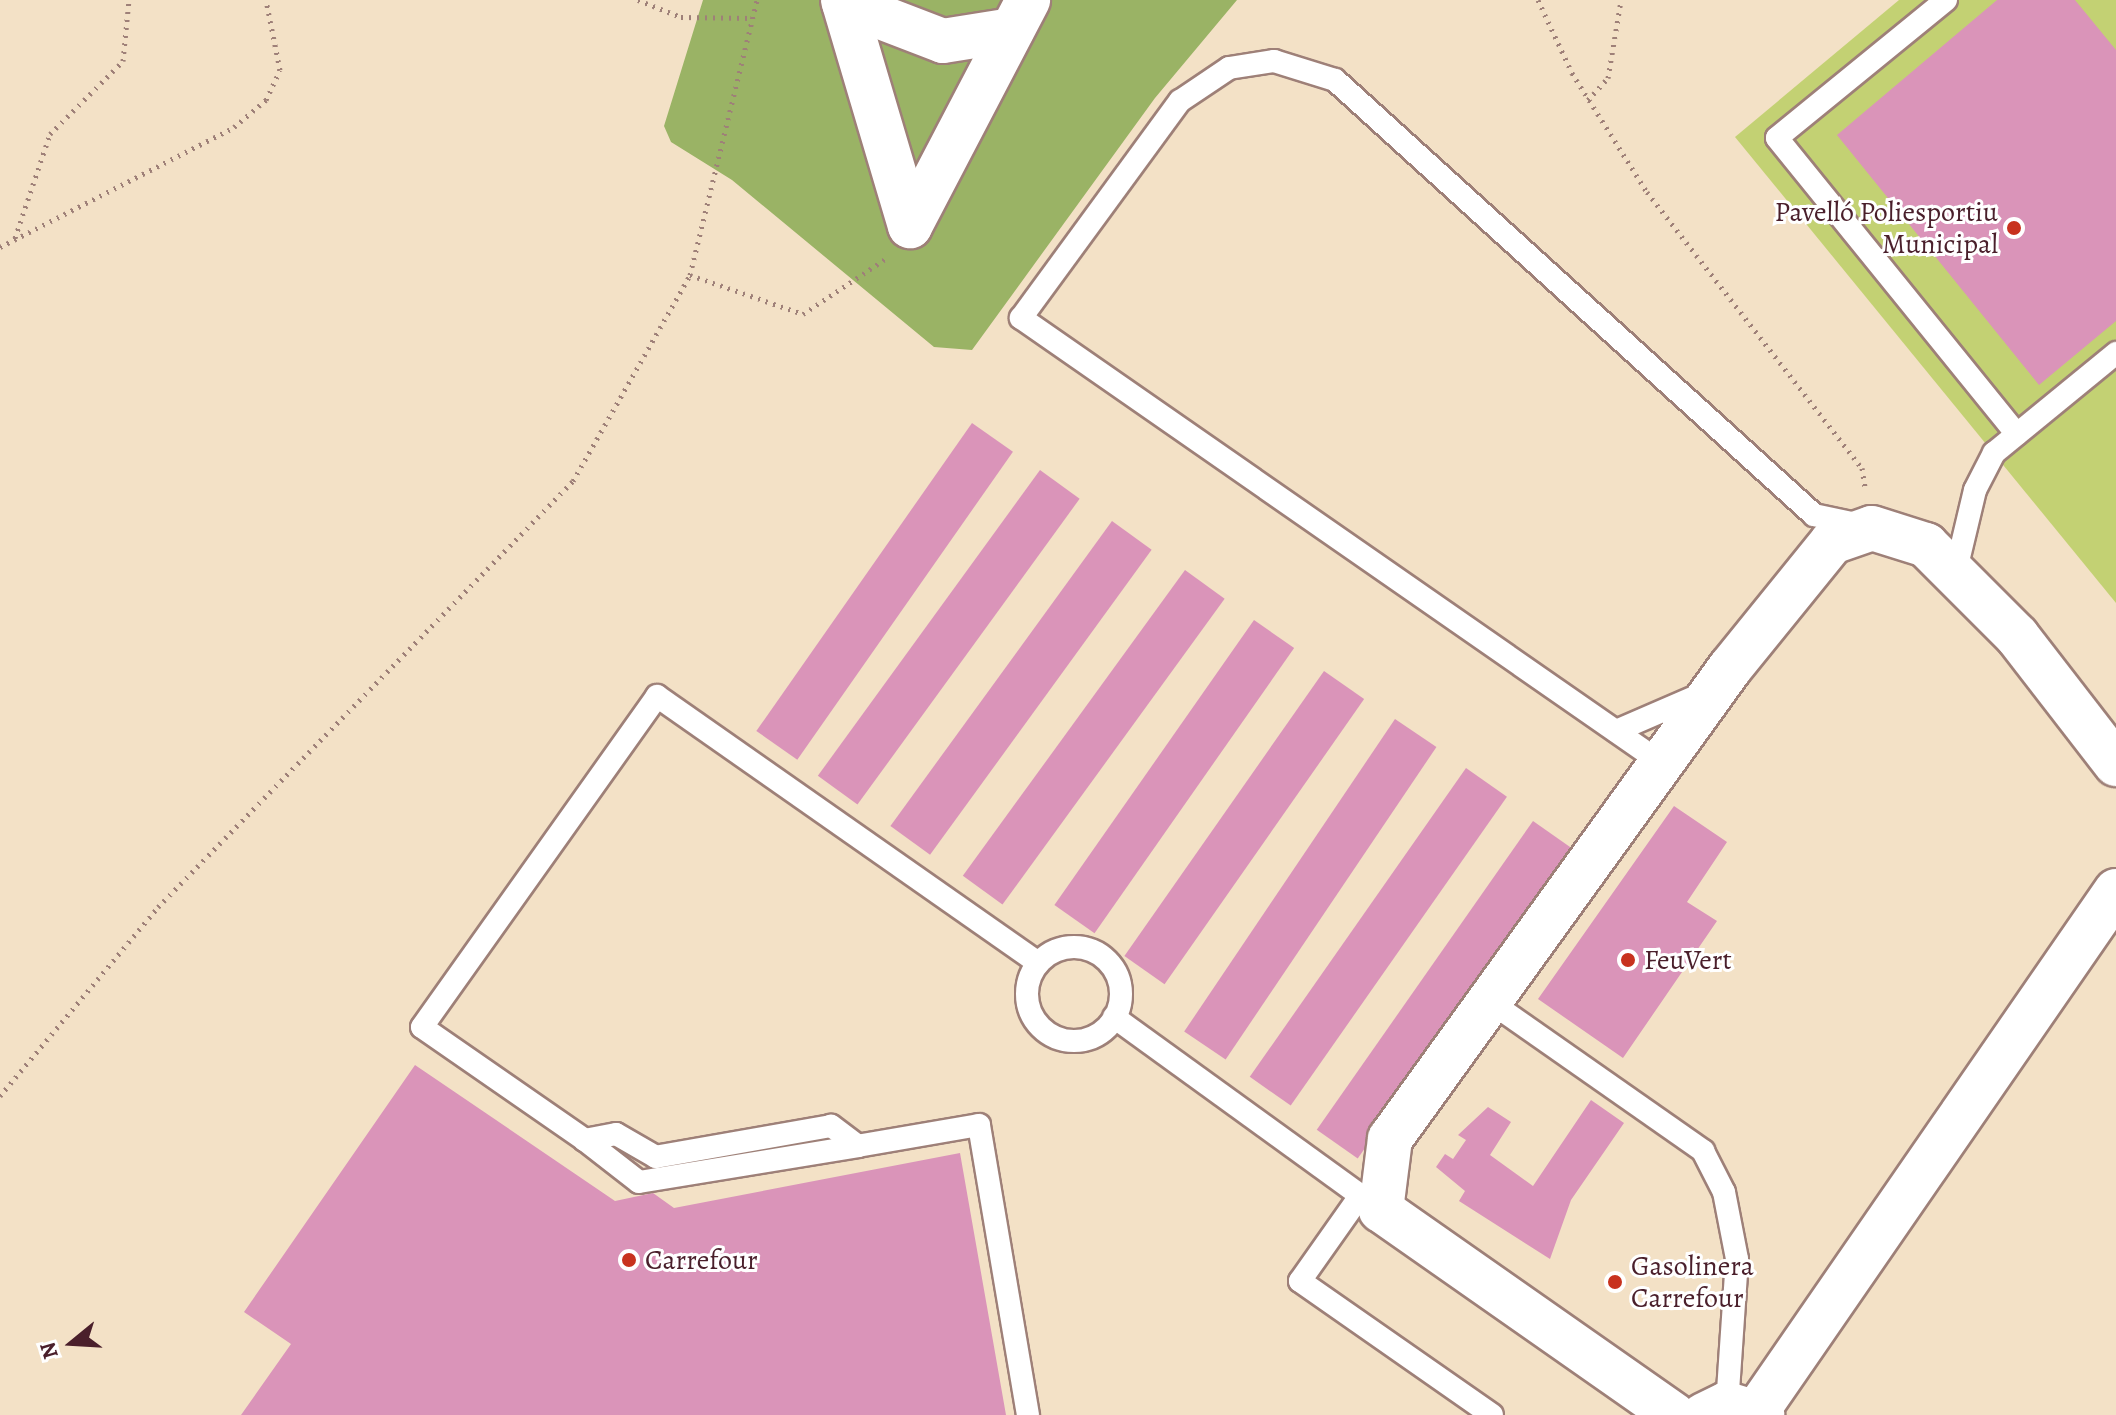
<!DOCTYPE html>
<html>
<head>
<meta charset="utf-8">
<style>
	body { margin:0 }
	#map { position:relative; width:2116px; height:1415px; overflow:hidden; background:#f3e1c6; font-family:Alegreya,serif }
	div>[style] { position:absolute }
	.green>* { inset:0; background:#c3d173 }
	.forest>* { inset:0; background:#9ab365 }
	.building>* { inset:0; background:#da94b9; transform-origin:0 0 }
	.path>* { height:5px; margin-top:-2.5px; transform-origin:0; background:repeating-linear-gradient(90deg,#9e8078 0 2px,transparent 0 8px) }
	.roads { filter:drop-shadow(2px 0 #9e8078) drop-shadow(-2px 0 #9e8078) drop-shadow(0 2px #9e8078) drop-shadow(0 -2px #9e8078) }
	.lane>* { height:22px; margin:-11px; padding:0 11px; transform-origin:11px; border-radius:11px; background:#fff }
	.lane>.ring { margin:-11px; padding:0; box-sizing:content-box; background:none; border:22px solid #fff; border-radius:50% }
	.street>* { height:44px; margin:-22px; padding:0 22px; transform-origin:22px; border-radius:22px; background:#fff }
	.dots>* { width:22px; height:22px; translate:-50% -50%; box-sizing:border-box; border:4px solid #fff; border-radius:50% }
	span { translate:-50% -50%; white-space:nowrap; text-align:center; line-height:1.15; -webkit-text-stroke:6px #fff; paint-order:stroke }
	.poi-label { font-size:28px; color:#4a1f2b }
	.right { translate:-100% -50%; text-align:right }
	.left { translate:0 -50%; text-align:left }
	.north { position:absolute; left:32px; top:1303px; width:80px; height:80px; -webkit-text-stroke:6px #fff; paint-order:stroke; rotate:252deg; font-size:22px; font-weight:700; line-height:32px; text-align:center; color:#4a1f2b }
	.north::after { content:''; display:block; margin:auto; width:28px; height:36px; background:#4a1f2b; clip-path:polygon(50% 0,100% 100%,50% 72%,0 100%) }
</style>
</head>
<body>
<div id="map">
	<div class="green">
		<div style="clip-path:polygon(1899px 0,2116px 0,2116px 603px,1735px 137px)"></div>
	</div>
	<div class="forest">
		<div style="clip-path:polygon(703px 0,1237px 0,1155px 98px,972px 350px,934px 347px,732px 180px,671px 142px,664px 126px)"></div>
	</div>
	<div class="building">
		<div style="clip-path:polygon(1997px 0,2075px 0,2116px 50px,2116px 321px,2039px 385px,1837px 135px)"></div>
		<div style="left:972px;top:423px;width:50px;height:376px;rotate:35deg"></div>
		<div style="left:1040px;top:470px;width:49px;height:378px;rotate:36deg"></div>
		<div style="left:1112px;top:521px;width:49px;height:377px;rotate:36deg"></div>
		<div style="left:1185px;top:570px;width:49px;height:378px;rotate:36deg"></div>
		<div style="left:1254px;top:620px;width:49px;height:348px;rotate:35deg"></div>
		<div style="left:1324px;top:671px;width:49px;height:348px;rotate:35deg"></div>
		<div style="left:1395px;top:719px;width:50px;height:377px;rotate:34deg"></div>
		<div style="left:1466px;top:768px;width:50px;height:377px;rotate:35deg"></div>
		<div style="clip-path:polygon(1674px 806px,1727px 842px,1687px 902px,1717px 921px,1623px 1058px,1538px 999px)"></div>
		<div style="left:1533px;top:821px;width:50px;height:377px;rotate:35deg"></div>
		<div style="clip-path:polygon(415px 1065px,615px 1201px,653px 1193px,674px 1208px,960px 1153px,1006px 1415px,241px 1415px,291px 1344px,244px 1312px)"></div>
		<div style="clip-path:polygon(1591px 1100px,1624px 1123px,1571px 1200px,1550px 1259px,1459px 1201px,1465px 1191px,1436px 1167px,1445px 1154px,1453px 1159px,1466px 1140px,1458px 1135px,1488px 1107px,1511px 1122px,1490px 1155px,1533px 1186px)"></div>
	</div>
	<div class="path">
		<div style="left:638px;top:0;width:46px;rotate:21.6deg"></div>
		<div style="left:681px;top:17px;width:71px;rotate:0.8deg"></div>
		<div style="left:1538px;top:0;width:81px;rotate:65deg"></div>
		<div style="left:1572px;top:73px;width:141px;rotate:57.8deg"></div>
		<div style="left:1647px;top:192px;width:350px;rotate:52.1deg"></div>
		<div style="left:1862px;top:468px;width:20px;rotate:81deg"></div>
		<div style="left:1588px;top:100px;width:30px;rotate:-48deg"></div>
		<div style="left:1608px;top:78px;width:79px;rotate:-80.5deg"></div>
		<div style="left:15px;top:238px;width:110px;rotate:-71.4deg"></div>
		<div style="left:50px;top:134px;width:103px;rotate:-45deg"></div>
		<div style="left:123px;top:61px;width:61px;rotate:-84.4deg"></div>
		<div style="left:0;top:247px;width:263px;rotate:-27.1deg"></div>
		<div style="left:234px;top:127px;width:42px;rotate:-40.2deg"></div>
		<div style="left:266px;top:100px;width:33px;rotate:-65deg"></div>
		<div style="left:280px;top:70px;width:71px;rotate:-101.3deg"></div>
		<div style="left:690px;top:275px;width:120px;rotate:19deg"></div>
		<div style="left:803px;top:314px;width:102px;rotate:-33.8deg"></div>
		<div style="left:0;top:1096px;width:246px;rotate:-50.1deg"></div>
		<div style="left:158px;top:907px;width:595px;rotate:-45.75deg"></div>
		<div style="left:573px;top:481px;width:237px;rotate:-60.4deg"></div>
		<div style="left:690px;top:275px;width:283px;rotate:-76.3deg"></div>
	</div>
	<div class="roads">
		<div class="lane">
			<div style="left:1946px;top:0;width:218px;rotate:140.8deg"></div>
			<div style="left:1777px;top:138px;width:381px;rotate:51deg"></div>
			<div style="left:1955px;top:574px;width:86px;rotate:-76.6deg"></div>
			<div style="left:1975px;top:490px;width:42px;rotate:-62.8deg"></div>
			<div style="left:1994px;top:453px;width:158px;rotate:-39.3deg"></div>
			<div style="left:1616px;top:731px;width:90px;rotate:-23.4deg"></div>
			<div style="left:1663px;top:764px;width:782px;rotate:-145.21deg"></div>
			<div style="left:1021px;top:318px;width:269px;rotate:-53.8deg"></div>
			<div style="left:1180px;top:101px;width:59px;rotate:-34deg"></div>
			<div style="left:1229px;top:68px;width:46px;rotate:-8.8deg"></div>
			<div style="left:1274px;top:61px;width:64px;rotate:17.3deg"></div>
			<div style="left:1335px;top:80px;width:647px;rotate:42.24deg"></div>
			<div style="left:1814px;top:515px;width:48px;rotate:12deg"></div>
			<div class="ring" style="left:1027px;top:947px;width:72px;height:72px"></div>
			<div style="left:1492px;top:1003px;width:258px;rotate:35deg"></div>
			<div style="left:1703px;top:1151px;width:46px;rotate:62.9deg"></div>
			<div style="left:1724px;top:1192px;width:68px;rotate:79deg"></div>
			<div style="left:1737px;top:1259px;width:145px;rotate:93.9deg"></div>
			<div style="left:1114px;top:1017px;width:319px;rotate:35.9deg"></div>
			<div style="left:585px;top:1140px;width:68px;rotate:37.9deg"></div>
			<div style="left:639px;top:1182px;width:222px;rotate:-9.3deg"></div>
			<div style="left:1360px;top:1196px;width:104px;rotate:125.2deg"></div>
			<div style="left:1300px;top:1281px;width:234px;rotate:34.9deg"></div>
			<div style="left:1028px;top:1415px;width:294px;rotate:-99.6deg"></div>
			<div style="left:979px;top:1125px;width:123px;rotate:170.2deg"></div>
			<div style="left:858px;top:1146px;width:34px;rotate:-143deg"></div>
			<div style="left:831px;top:1126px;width:178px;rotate:170deg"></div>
			<div style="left:656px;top:1157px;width:46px;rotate:-150.1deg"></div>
			<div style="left:616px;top:1134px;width:32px;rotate:169deg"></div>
			<div style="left:585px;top:1140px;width:198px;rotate:-145.3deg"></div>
			<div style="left:422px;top:1027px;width:406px;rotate:-54.6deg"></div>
			<div style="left:657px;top:696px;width:465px;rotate:35deg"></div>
		</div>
		<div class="street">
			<div style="left:843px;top:0;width:236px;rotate:73.5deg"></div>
			<div style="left:844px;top:3px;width:106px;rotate:21deg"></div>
			<div style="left:943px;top:41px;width:70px;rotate:-9.1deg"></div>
			<div style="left:910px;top:226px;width:255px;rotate:-62.4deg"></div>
			<div style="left:1757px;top:1411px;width:632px;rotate:-55.38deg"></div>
			<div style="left:1674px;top:1415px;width:358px;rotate:-145deg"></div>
			<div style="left:1381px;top:1210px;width:72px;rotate:-82.8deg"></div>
			<div style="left:1390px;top:1139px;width:581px;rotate:-54.18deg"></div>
			<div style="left:1730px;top:668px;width:162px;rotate:-51deg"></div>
			<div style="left:1832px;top:542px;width:42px;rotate:-19.3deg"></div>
			<div style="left:1872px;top:528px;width:57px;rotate:17.5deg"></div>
			<div style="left:1926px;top:545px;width:129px;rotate:45deg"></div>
			<div style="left:2017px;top:636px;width:162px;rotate:52.3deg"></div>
			<div style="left:1704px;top:1415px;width:25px;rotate:-26deg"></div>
			<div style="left:1727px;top:1404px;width:37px;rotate:17deg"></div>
		</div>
	</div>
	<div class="dots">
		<div style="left:2014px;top:228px;background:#c8321e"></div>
		<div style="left:1628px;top:960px;background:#c8321e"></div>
		<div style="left:629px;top:1260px;background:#c8321e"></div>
		<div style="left:1615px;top:1282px;background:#c8321e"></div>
	</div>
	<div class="poi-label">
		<span class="right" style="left:1998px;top:228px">Pavelló Poliesportiu<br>Municipal</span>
		<span class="left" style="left:1644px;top:960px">FeuVert</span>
		<span class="left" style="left:645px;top:1260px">Carrefour</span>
		<span class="left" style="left:1631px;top:1282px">Gasolinera<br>Carrefour</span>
	</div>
	<div class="north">N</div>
</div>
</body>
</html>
